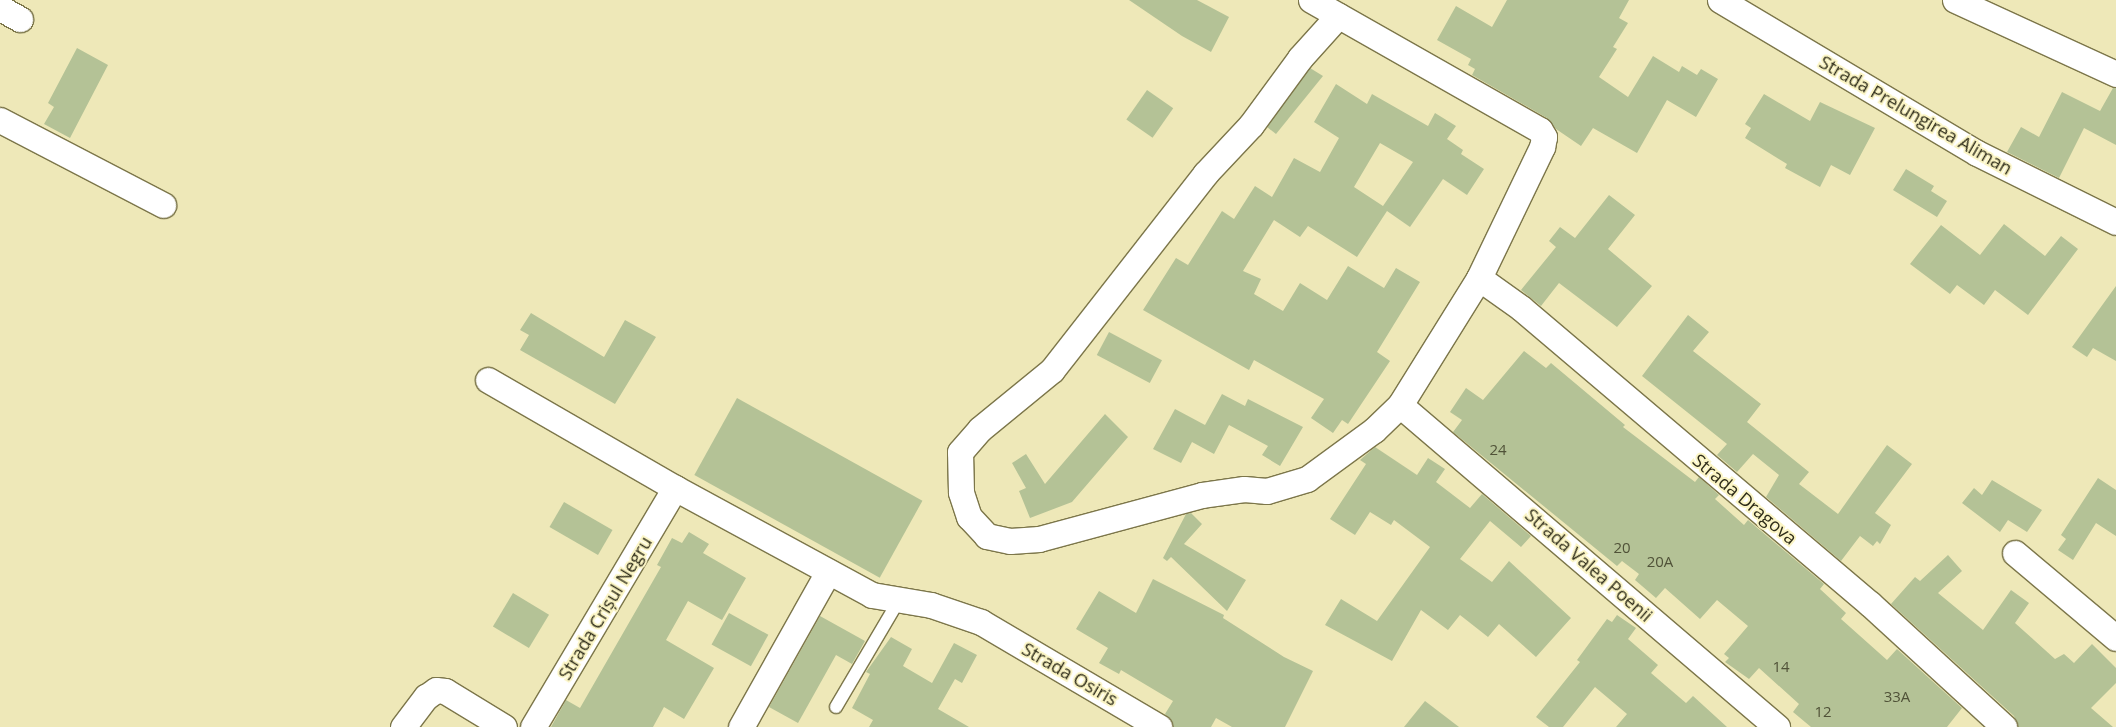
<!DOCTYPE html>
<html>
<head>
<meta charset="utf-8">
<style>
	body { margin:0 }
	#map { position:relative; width:2116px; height:727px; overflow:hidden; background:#eee8b8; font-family:"Open Sans",sans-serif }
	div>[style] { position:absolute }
	.building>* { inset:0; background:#b4c296; transform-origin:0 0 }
	.roads { filter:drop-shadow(1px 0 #7c764a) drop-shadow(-1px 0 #7c764a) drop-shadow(0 1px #7c764a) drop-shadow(0 -1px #7c764a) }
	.lane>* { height:12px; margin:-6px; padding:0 6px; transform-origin:6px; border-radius:6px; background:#fff }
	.street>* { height:25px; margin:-12.5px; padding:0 12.5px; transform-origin:12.5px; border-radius:12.5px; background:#fff }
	span { translate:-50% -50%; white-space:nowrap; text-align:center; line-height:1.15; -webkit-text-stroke:4px #fbf5c5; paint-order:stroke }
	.number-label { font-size:15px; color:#505238 }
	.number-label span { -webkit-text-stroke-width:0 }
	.street-label { font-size:18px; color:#2e2c19 }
</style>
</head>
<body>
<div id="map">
	<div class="building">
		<div style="clip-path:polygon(1129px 0,1197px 0,1229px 17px,1211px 52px,1182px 36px)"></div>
		<div style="clip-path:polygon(1507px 0,1629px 0,1619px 18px,1628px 23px,1613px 47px,1617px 49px,1599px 77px,1628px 97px,1653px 56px,1679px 72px,1682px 66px,1697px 75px,1701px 69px,1718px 79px,1696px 117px,1667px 100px,1637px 153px,1593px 128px,1581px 146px,1556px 129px,1547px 118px,1472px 75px,1475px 69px,1468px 65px,1471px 59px,1437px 40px,1456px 6px,1492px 27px)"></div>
		<div style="clip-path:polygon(77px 48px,108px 65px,70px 138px,44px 124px,54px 107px,48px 103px)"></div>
		<div style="clip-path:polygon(1310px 68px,1323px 76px,1276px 134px,1267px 127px)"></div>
		<div style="clip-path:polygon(evenodd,1336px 84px,1367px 104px,1372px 94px,1428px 126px,1435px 113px,1456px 126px,1447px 139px,1463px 150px,1461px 154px,1484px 169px,1467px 195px,1443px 179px,1410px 227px,1387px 211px,1357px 257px,1308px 226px,1300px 237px,1274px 220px,1243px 271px,1261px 279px,1254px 294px,1283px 311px,1300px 283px,1327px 300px,1348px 266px,1384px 288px,1396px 268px,1420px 282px,1377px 352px,1390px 361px,1348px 424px,1342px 420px,1333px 433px,1311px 418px,1324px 399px,1254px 360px,1249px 370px,1143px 310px,1176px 258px,1188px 265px,1222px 211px,1234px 219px,1255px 186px,1272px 197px,1294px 158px,1320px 172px,1339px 138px,1314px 122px,1336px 84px,1380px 143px,1413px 162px,1383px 206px,1354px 187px,1380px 143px)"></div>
		<div style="clip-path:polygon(2113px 88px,2116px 88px,2116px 145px,2084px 128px,2059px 178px,2007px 152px,2021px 127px,2039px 137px,2062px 92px,2100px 111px)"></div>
		<div style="left:1147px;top:90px;width:32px;height:36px;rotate:35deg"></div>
		<div style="clip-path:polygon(1764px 94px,1810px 121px,1820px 102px,1875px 128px,1850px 175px,1831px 165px,1820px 187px,1785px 168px,1787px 164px,1745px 138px,1751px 128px,1745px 124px)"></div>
		<div style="clip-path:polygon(1906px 169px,1934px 186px,1931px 191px,1947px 201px,1937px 217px,1893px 190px)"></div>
		<div style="clip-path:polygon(1609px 195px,1635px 215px,1608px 249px,1652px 286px,1617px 327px,1559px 283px,1541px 306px,1521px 290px,1556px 247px,1549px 241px,1560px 227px,1575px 238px)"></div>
		<div style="clip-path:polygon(2004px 224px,2045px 256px,2061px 236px,2078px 249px,2028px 315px,1995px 290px,1984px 305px,1957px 285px,1950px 294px,1910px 264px,1941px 225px,1980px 255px)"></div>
		<div style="clip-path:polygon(2116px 286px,2116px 361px,2093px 348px,2087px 357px,2072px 347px)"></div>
		<div style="clip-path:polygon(531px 313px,604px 357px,625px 320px,656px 337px,615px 404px,520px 350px,529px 335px,520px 330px)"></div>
		<div style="clip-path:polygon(1688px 315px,1709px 332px,1693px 351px,1761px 404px,1747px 422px,1809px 472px,1799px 484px,1838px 514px,1887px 445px,1912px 464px,1875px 513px,1891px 525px,1880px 544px,1877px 541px,1873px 546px,1860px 536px,1841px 561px,1766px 497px,1779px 475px,1753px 454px,1737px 472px,1717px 455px,1727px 444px,1642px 376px)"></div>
		<div style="left:1109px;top:332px;width:60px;height:26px;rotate:28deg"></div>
		<div style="clip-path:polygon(1524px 351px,1546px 368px,1551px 363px,1625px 425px,1623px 427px,1695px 482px,1699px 477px,1719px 495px,1715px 499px,1744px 525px,1748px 520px,1824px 584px,1820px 589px,1846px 613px,1841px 619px,1887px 660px,1897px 649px,1962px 708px,1947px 727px,1811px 727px,1793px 712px,1799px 704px,1759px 668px,1749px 679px,1725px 662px,1729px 658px,1724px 654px,1748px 626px,1717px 600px,1700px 619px,1665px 588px,1656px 598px,1635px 580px,1639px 574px,1622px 561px,1617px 566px,1453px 432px,1462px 420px,1450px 412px,1466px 388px,1483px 400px)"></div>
		<div style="clip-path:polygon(1222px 394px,1245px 406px,1248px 399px,1303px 427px,1280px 466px,1262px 455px,1268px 446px,1229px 425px,1214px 454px,1192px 442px,1181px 463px,1153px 449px,1175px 409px,1205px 425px)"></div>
		<div style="left:737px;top:398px;width:212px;height:88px;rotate:29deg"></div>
		<div style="clip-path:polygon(1105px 414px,1128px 437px,1072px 502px,1030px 518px,1019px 491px,1026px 488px,1012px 463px,1026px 454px,1045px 484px)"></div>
		<div style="clip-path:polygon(1375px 447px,1417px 475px,1428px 458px,1445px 469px,1436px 482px,1470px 508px,1482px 494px,1531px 536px,1521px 547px,1490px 521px,1460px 559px,1492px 582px,1509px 561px,1571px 618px,1536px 657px,1499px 624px,1488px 637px,1460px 615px,1448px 630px,1421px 610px,1392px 661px,1325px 625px,1341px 599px,1377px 621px,1430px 547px,1394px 520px,1391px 525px,1370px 512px,1355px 535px,1330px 519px,1366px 464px,1360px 460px)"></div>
		<div style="clip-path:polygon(2098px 478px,2116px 490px,2116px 536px,2096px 523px,2073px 560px,2058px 550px,2066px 539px,2061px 535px)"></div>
		<div style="clip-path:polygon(1992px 480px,2042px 510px,2027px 532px,2008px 520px,2000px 532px,1962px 503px,1974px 488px,1982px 495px)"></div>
		<div style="left:564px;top:502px;width:56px;height:29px;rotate:30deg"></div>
		<div style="clip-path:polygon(1191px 513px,1202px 524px,1184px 544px,1246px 580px,1227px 611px,1171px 557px,1167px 561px,1163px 558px,1186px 514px)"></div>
		<div style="clip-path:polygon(689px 532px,709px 544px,703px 553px,746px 578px,722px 620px,688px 601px,666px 640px,714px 668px,684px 719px,664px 707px,653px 727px,551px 727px,566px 700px,580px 708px,661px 567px,657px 565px,672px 538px,682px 543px)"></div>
		<div style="clip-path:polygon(1948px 555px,1962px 571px,1938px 593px,1983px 630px,2011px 590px,2029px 603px,2015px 623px,2055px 659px,2064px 654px,2074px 663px,2092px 644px,2116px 668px,2116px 683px,2091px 708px,2113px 727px,2018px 727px,2014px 716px,1891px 604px,1915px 577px,1920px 581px)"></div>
		<div style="clip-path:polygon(1153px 579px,1224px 615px,1223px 618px,1284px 657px,1313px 671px,1285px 727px,1232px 727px,1216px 718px,1211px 727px,1173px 727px,1165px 714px,1173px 701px,1121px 670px,1119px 674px,1099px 663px,1108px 648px,1076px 629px,1099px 591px,1136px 613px)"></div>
		<div style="left:513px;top:593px;width:42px;height:39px;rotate:31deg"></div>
		<div style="left:729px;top:613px;width:45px;height:36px;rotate:29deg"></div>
		<div style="clip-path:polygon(1617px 615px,1636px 628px,1628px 639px,1658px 665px,1651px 673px,1686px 703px,1693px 696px,1727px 727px,1616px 727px,1627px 714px,1595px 687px,1563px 727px,1549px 727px,1536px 717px,1580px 662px,1577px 660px,1607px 619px,1612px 622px)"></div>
		<div style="clip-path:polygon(820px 616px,865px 641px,852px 664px,836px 655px,798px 723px,769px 707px)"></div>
		<div style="clip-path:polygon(891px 637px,912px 649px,903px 666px,932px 683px,954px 643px,977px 655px,962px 683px,955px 679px,938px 709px,969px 727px,869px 727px,873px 720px,852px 708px,870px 674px,866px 672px)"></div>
		<div style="clip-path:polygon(1425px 701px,1459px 727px,1404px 727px)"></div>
	</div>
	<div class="roads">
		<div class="lane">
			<div style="left:836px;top:707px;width:124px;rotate:-59.5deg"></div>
		</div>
		<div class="street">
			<div style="left:1311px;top:0;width:263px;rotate:29.6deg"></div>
			<div style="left:1540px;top:130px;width:8px;rotate:60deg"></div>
			<div style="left:1544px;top:137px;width:10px;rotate:101deg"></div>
			<div style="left:1542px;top:147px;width:145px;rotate:115.7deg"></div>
			<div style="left:1479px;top:278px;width:150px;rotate:121.9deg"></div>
			<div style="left:1400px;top:405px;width:36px;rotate:136deg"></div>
			<div style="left:1374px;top:430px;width:83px;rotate:143.8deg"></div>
			<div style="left:1307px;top:479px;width:42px;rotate:163.3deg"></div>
			<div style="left:1267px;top:491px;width:23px;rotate:-175deg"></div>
			<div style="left:1244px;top:489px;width:42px;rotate:171.9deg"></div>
			<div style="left:1202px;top:495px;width:169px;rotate:164.9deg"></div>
			<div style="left:1039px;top:539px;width:29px;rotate:176deg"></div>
			<div style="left:1010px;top:541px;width:24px;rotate:-168deg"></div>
			<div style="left:987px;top:536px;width:26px;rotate:-133deg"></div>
			<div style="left:969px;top:517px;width:26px;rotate:-108deg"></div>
			<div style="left:961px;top:492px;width:40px;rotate:-91.4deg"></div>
			<div style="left:960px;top:452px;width:30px;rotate:-49deg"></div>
			<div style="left:980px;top:429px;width:93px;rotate:-39.3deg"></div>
			<div style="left:1052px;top:370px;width:249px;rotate:-52deg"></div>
			<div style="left:1205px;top:174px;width:67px;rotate:-46.8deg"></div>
			<div style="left:1251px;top:125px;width:83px;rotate:-53.8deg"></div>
			<div style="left:1300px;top:58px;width:57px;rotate:-47.9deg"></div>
			<div style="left:1720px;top:0;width:299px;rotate:30.8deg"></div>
			<div style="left:1977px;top:153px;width:155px;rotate:26.4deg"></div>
			<div style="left:1955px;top:0;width:177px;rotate:24.7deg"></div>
			<div style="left:0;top:8px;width:23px;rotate:29deg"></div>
			<div style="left:0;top:120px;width:184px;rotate:27.5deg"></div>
			<div style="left:1479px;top:278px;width:52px;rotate:35.5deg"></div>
			<div style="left:1521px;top:308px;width:458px;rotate:40.3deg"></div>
			<div style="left:1870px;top:604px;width:182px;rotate:42.5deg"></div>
			<div style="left:488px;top:380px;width:216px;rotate:30deg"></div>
			<div style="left:675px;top:488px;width:224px;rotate:28.5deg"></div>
			<div style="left:872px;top:595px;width:60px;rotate:9.6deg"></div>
			<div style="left:931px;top:605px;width:53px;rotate:18.8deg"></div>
			<div style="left:981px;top:622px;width:207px;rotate:30.5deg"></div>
			<div style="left:1400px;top:405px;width:496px;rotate:40.5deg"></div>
			<div style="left:2015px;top:553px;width:132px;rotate:40.1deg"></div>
			<div style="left:403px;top:727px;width:38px;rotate:-53deg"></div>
			<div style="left:426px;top:697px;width:12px;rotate:-35deg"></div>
			<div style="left:436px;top:690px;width:9px;rotate:6deg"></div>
			<div style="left:445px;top:691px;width:69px;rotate:31.4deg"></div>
			<div style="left:533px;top:727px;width:278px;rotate:-59.3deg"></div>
			<div style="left:741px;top:727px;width:178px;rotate:-60.7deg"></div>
		</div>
	</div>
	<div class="number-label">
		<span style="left:1498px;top:450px">24</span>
		<span style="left:1622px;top:548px">20</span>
		<span style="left:1660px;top:562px">20A</span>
		<span style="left:1781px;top:667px">14</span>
		<span style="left:1897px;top:697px">33A</span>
		<span style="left:1823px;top:712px">12</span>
	</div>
	<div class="street-label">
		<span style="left:1916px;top:115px;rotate:30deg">Strada Prelungirea Aliman</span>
		<span style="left:1745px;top:499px;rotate:40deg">Strada Dragova</span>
		<span style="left:1589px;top:565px;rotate:41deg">Strada Valea Poenii</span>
		<span style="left:605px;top:608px;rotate:-59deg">Strada Crișul Negru</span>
		<span style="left:1070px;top:674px;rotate:30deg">Strada Osiris</span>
	</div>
</div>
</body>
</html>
